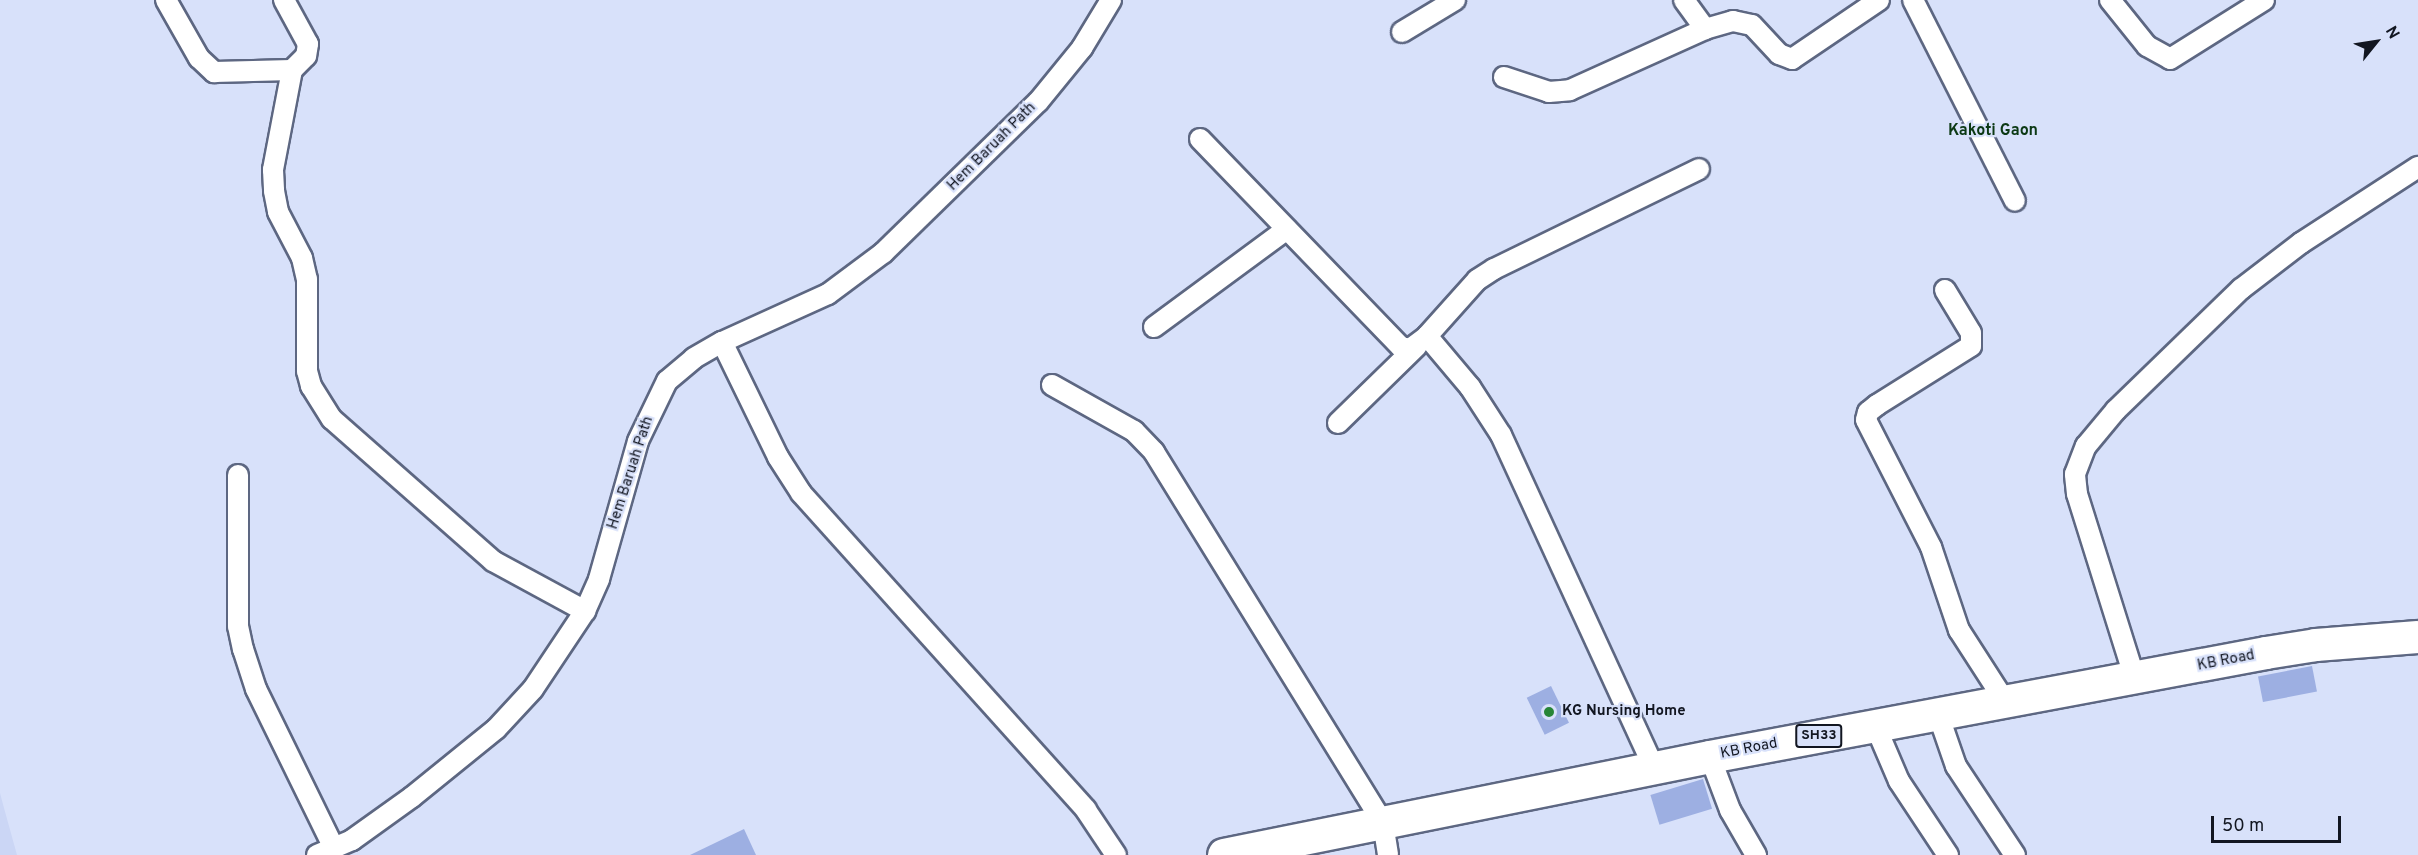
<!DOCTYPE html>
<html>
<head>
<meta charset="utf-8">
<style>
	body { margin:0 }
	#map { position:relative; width:2418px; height:855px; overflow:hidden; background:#d8e1fa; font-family:Overpass,sans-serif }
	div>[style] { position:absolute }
	.built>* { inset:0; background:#cbd6f5 }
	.building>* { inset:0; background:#9dafe2; transform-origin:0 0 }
	.roads { filter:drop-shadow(2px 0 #5d6782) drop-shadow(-2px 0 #5d6782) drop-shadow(0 2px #5d6782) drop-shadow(0 -2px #5d6782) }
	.street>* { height:20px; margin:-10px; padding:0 10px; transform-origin:10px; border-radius:10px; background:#fff }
	.primary>* { height:32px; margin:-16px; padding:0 16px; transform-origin:16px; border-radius:16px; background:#fff }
	.dots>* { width:16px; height:16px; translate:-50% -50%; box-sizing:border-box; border:3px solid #d8e1fa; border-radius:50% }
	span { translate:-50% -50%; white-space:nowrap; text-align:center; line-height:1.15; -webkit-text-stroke:4.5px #d8e1fa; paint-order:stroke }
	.shield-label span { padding:2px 4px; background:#d8e1fa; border:2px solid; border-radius:4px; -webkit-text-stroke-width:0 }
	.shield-label { font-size:14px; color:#121621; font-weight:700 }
	.street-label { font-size:15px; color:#121621 }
	.poi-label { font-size:15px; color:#121621; font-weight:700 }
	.left { translate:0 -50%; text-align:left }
	.neighbourhood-label { font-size:16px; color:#0c3914; font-weight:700 }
	.north { position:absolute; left:2346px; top:12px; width:60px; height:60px; -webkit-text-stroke:4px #d8e1fa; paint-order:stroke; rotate:60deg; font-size:16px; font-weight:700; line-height:24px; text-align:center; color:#121621 }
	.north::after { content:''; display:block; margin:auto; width:21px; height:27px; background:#121621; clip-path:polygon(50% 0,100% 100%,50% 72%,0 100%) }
	.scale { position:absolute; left:2211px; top:816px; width:130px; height:27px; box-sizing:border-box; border:3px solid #121621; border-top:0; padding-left:8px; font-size:18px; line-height:21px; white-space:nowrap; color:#121621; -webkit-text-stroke:4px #d8e1fa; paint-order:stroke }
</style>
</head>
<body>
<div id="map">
	<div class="built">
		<div style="clip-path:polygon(0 793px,4px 808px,17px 855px,0 855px)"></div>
	</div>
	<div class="building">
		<div style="left:2312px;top:666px;width:26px;height:55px;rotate:79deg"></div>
		<div style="left:1551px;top:686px;width:41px;height:27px;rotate:64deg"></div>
		<div style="left:1703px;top:779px;width:31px;height:55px;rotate:73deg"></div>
		<div style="clip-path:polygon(744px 829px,756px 855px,690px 855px)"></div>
	</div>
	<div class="roads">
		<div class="street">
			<div style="left:166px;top:0;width:67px;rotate:60.4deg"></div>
			<div style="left:199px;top:58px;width:21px;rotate:43deg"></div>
			<div style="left:214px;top:72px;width:78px;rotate:-1.5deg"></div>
			<div style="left:284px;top:0;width:50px;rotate:61.4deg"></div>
			<div style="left:308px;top:44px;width:12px;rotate:99deg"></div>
			<div style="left:306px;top:56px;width:20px;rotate:135deg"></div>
			<div style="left:292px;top:70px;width:102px;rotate:100.8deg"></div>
			<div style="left:273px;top:170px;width:21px;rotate:87deg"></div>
			<div style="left:274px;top:191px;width:21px;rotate:79deg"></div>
			<div style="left:278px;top:212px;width:52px;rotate:62.4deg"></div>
			<div style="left:302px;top:258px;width:22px;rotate:77deg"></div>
			<div style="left:307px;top:279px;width:92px;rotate:90deg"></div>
			<div style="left:307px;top:371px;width:16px;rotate:75deg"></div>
			<div style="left:311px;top:386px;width:39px;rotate:58deg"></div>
			<div style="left:332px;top:419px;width:215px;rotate:41.4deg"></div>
			<div style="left:493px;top:561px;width:105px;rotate:28.5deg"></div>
			<div style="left:1684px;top:0;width:36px;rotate:54deg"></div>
			<div style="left:1913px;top:0;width:225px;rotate:63.1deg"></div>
			<div style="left:2110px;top:0;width:59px;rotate:51.2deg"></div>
			<div style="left:2147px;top:46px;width:26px;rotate:29deg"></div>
			<div style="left:2170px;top:59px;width:111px;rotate:-32.1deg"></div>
			<div style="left:1402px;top:32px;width:62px;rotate:-31.1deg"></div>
			<div style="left:1504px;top:77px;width:47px;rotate:18.4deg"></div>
			<div style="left:1549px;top:92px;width:21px;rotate:-5deg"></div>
			<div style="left:1570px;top:90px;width:148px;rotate:-24.3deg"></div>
			<div style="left:1705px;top:29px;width:29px;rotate:-16deg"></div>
			<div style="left:1733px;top:21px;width:19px;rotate:12deg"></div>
			<div style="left:1752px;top:25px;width:40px;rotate:47deg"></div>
			<div style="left:1779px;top:54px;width:14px;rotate:21deg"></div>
			<div style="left:1792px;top:59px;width:105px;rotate:-34.1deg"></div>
			<div style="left:1200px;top:139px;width:289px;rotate:46deg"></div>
			<div style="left:1401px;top:347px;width:9px;rotate:13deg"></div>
			<div style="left:1410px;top:349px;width:21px;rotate:-37deg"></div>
			<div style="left:1427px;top:336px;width:75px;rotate:-48.2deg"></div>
			<div style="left:1477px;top:280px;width:20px;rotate:-33deg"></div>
			<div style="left:1494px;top:269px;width:228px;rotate:-26deg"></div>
			<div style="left:1945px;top:290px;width:50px;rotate:58.8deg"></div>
			<div style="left:1971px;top:333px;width:13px;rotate:90deg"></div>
			<div style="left:1971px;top:346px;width:111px;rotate:147.9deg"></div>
			<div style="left:1877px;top:405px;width:11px;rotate:142deg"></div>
			<div style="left:1868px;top:412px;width:8px;rotate:104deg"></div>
			<div style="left:1866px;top:420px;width:143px;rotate:62.9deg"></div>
			<div style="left:1931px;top:547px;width:88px;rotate:71.4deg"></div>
			<div style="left:1959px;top:630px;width:87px;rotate:57.2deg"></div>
			<div style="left:1154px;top:327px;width:165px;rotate:-36.4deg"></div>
			<div style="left:1427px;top:336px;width:67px;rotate:49.9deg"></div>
			<div style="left:1470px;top:387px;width:57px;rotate:57.1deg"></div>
			<div style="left:1501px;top:435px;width:369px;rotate:65.3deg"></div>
			<div style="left:722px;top:342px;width:128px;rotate:64deg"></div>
			<div style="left:778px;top:457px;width:43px;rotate:57.4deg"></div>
			<div style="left:801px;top:493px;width:426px;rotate:48deg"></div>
			<div style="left:1086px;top:810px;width:54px;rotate:56.3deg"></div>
			<div style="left:1052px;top:385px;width:94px;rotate:29.3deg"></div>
			<div style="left:1134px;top:431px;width:29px;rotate:46deg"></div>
			<div style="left:1154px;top:452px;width:436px;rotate:58.3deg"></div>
			<div style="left:1383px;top:823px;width:32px;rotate:81deg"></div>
			<div style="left:1338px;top:423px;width:110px;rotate:-44.3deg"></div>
			<div style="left:238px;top:475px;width:151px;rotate:90deg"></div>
			<div style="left:238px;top:626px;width:24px;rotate:78deg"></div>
			<div style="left:243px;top:649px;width:42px;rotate:72deg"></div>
			<div style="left:256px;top:689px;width:177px;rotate:63.9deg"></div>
			<div style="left:2135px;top:679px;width:194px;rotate:-107.4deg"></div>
			<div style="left:2077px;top:494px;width:20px;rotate:-96deg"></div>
			<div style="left:2075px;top:474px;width:30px;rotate:-69deg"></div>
			<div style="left:2086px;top:446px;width:47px;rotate:-50.2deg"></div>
			<div style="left:2116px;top:410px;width:174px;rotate:-44.1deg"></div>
			<div style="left:2241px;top:289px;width:76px;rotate:-37.5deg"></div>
			<div style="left:2301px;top:243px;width:140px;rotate:-33deg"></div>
			<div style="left:1938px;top:714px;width:55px;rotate:70.9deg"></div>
			<div style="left:1956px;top:766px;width:107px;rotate:56.5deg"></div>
			<div style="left:1875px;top:725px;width:61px;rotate:66.8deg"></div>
			<div style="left:1899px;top:781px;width:89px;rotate:56.5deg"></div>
			<div style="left:1710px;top:757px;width:57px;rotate:69.3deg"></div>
			<div style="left:1730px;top:810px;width:52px;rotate:60deg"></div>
			<div style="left:317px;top:855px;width:38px;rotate:-23deg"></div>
			<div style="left:352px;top:840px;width:74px;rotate:-35.6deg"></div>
			<div style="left:412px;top:797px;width:108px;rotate:-39deg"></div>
			<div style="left:496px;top:729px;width:54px;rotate:-47.2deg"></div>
			<div style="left:533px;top:689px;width:94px;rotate:-56.3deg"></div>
			<div style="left:585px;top:611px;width:35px;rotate:-66deg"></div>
			<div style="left:599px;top:579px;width:143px;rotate:-74.2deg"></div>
			<div style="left:638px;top:441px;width:67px;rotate:-64.2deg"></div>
			<div style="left:667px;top:381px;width:35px;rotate:-40deg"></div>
			<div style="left:694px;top:358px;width:32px;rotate:-30deg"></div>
			<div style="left:722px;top:342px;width:116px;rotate:-24.4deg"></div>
			<div style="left:828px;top:294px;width:69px;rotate:-36.7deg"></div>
			<div style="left:883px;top:253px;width:216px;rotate:-44.3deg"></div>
			<div style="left:1038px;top:102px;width:70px;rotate:-50.8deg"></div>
			<div style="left:1082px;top:48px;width:56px;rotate:-58.9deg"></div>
		</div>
		<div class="primary">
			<div style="left:1224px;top:855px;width:496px;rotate:-11.4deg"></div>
			<div style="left:1710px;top:757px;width:566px;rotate:-10.59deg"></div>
			<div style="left:2266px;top:653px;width:51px;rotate:-9.1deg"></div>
			<div style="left:2316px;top:645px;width:102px;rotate:-4.5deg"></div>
		</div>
	</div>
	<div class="dots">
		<div style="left:1549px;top:712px;background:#278537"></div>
	</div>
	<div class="shield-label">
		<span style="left:1819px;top:736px">SH33</span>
	</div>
	<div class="street-label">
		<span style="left:992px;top:147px;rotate:-45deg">Hem Baruah Path</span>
		<span style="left:631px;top:473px;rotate:-72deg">Hem Baruah Path</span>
		<span style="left:2226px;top:661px;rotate:-11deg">KB Road</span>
		<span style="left:1749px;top:749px;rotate:-11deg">KB Road</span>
	</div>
	<div class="poi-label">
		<span class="left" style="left:1562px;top:712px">KG Nursing Home</span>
	</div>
	<div class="neighbourhood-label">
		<span style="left:1993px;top:131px">Kakoti Gaon</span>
	</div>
	<div class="north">N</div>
	<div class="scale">50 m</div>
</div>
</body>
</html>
